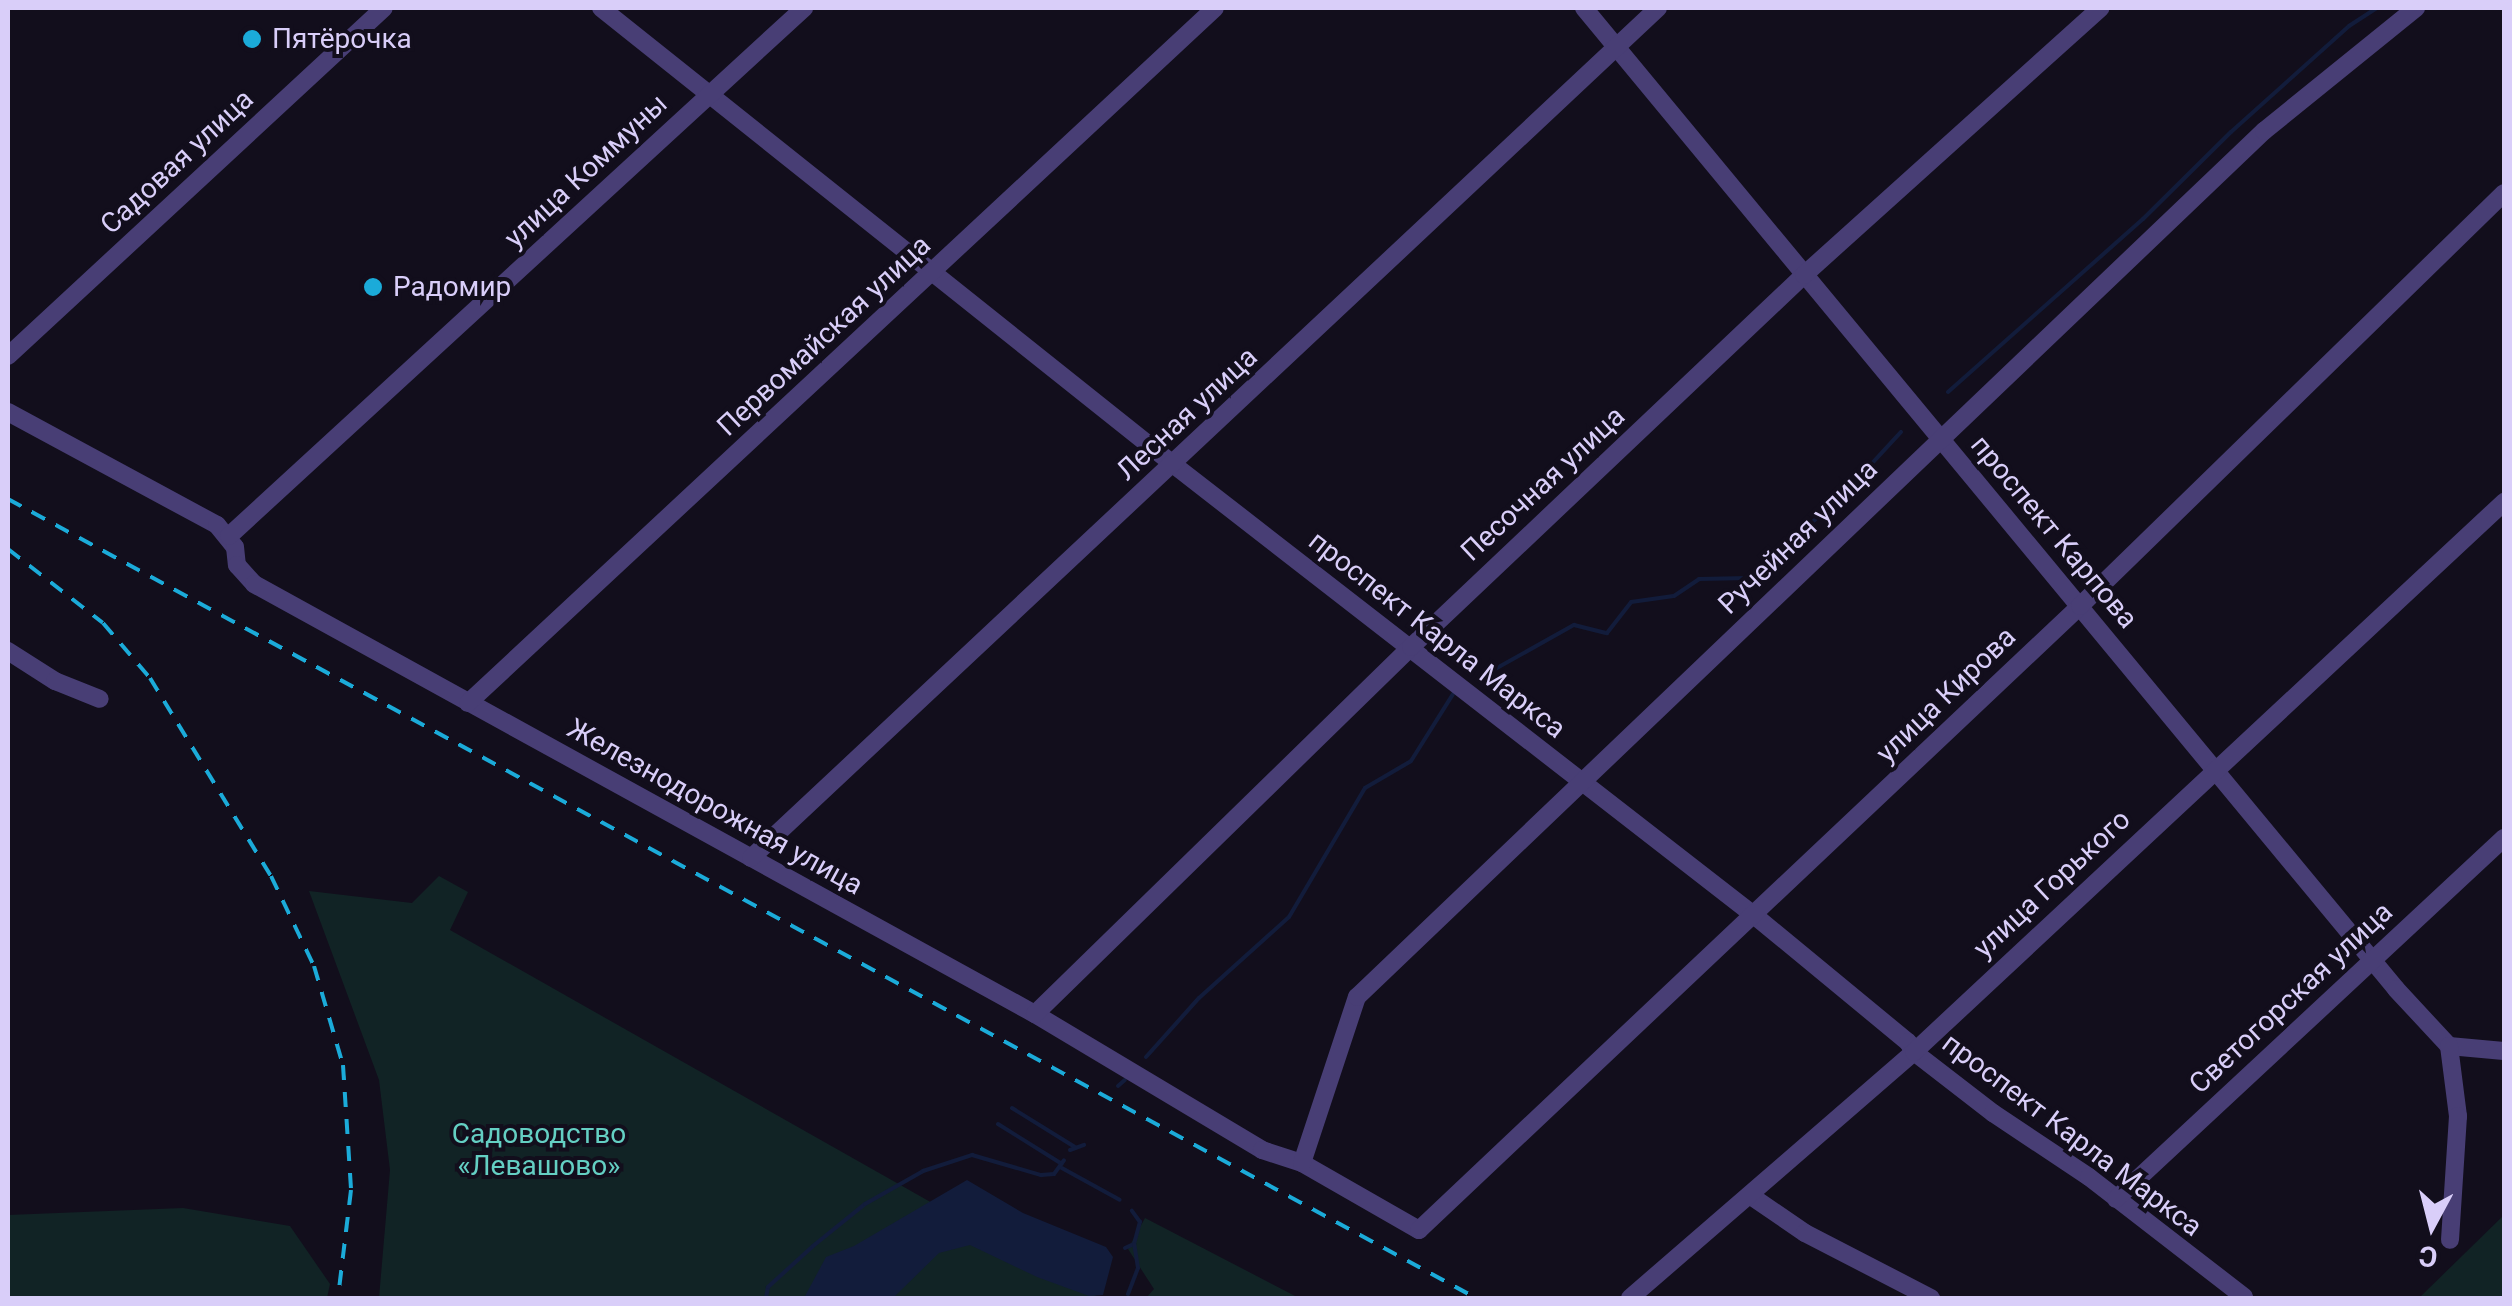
<!DOCTYPE html>
<html>
<head>
<meta charset="utf-8">
<style>
	body { margin:0 }
	#map { position:relative; width:2512px; height:1306px; overflow:hidden; background:#120e1c; font-family:Roboto,sans-serif }
	div>[style] { position:absolute }
	.green>* { inset:0; background:#112325 }
	.water>* { inset:0; background:#121c3b }
	.stream>* { height:4px; margin:-2px; padding:0 2px; transform-origin:2px; border-radius:2px; background:#121c3b }
	.minor>* { height:18px; margin:-9px; padding:0 9px; transform-origin:9px; border-radius:9px; background:#483e75 }
	.rail>* { height:4px; margin-top:-2px; transform-origin:0; background:repeating-linear-gradient(90deg,#1babd9 0 15px,transparent 0 27px) }
	.dots>* { width:28px; height:28px; translate:-50% -50%; box-sizing:border-box; border:5px solid #120e1c; border-radius:50% }
	span { translate:-50% -50%; white-space:nowrap; text-align:center; line-height:1.15; -webkit-text-stroke:8px #120e1c; paint-order:stroke }
	.poi-label { font-size:28px; color:#d9cef9 }
	.left { translate:0 -50%; text-align:left }
	.street-label { font-size:28px; color:#d9cef9 }
	.park-label { font-size:28px; color:#64cfc3 }
	.frame { position:absolute; inset:0; border:10px solid #d9cef9; pointer-events:none }
	.north { position:absolute; left:2382px; top:1176px; width:100px; height:100px; -webkit-text-stroke:8px #120e1c; paint-order:stroke; rotate:187deg; font-size:28px; font-weight:700; line-height:40px; text-align:center; color:#d9cef9 }
	.north::after { content:''; display:block; margin:auto; width:35px; height:45px; background:#d9cef9; clip-path:polygon(50% 0,100% 100%,50% 72%,0 100%) }
</style>
</head>
<body>
<div id="map">
	<div class="green">
		<div style="clip-path:polygon(439px 876px,468px 892px,450px 930px,1100px 1298px,379px 1298px,390px 1170px,379px 1080px,309px 891px,412px 903px)"></div>
		<div style="clip-path:polygon(183px 1208px,290px 1226px,330px 1284px,327px 1298px,8px 1298px,8px 1215px)"></div>
		<div style="clip-path:polygon(2504px 1215px,2504px 1298px,2419px 1298px)"></div>
		<div style="clip-path:polygon(1145px 1218px,1299px 1298px,1146px 1298px,1154px 1289px,1128px 1249px)"></div>
	</div>
	<div class="water">
		<div style="clip-path:polygon(967px 1180px,1023px 1213px,1106px 1247px,1113px 1257px,1103px 1295px,1089px 1296px,1037px 1277px,970px 1245px,939px 1253px,893px 1298px,804px 1298px,826px 1257px,854px 1246px)"></div>
	</div>
	<div class="stream">
		<div style="left:1948px;top:392px;width:261px;rotate:-41.6deg"></div>
		<div style="left:2143px;top:219px;width:124px;rotate:-44.7deg"></div>
		<div style="left:2231px;top:132px;width:159px;rotate:-41.9deg"></div>
		<div style="left:2349px;top:26px;width:33px;rotate:-33deg"></div>
		<div style="left:1479px;top:678px;width:109px;rotate:-29.2deg"></div>
		<div style="left:1574px;top:625px;width:34px;rotate:14deg"></div>
		<div style="left:1607px;top:633px;width:39px;rotate:-52deg"></div>
		<div style="left:1631px;top:602px;width:43px;rotate:-7.9deg"></div>
		<div style="left:1674px;top:596px;width:30px;rotate:-34deg"></div>
		<div style="left:1699px;top:579px;width:49px;rotate:-1.2deg"></div>
		<div style="left:1748px;top:578px;width:122px;rotate:-41deg"></div>
		<div style="left:1840px;top:498px;width:90px;rotate:-47.3deg"></div>
		<div style="left:1146px;top:1057px;width:79px;rotate:-48.1deg"></div>
		<div style="left:1199px;top:998px;width:121px;rotate:-42deg"></div>
		<div style="left:1289px;top:917px;width:150px;rotate:-59.5deg"></div>
		<div style="left:1365px;top:788px;width:53px;rotate:-30.4deg"></div>
		<div style="left:1411px;top:761px;width:79px;rotate:-57.9deg"></div>
		<div style="left:1118px;top:1086px;width:9px;rotate:-41deg"></div>
		<div style="left:1012px;top:1108px;width:74px;rotate:31.8deg"></div>
		<div style="left:998px;top:1124px;width:75px;rotate:32deg"></div>
		<div style="left:1070px;top:1150px;width:15px;rotate:-20deg"></div>
		<div style="left:1060px;top:1167px;width:68px;rotate:28.8deg"></div>
		<div style="left:1125px;top:1248px;width:10px;rotate:-24deg"></div>
		<div style="left:1134px;top:1244px;width:23px;rotate:-75deg"></div>
		<div style="left:1140px;top:1222px;width:14px;rotate:-126deg"></div>
		<div style="left:1128px;top:1294px;width:28px;rotate:-69deg"></div>
		<div style="left:1138px;top:1268px;width:24px;rotate:-99deg"></div>
		<div style="left:766px;top:1298px;width:11px;rotate:-80deg"></div>
		<div style="left:768px;top:1287px;width:61px;rotate:-42.3deg"></div>
		<div style="left:813px;top:1246px;width:67px;rotate:-38.9deg"></div>
		<div style="left:865px;top:1204px;width:67px;rotate:-29.6deg"></div>
		<div style="left:923px;top:1171px;width:52px;rotate:-18.1deg"></div>
		<div style="left:972px;top:1155px;width:72px;rotate:16.2deg"></div>
		<div style="left:1041px;top:1175px;width:13px;rotate:-4deg"></div>
		<div style="left:1054px;top:1174px;width:17px;rotate:-54deg"></div>
	</div>
	<div class="minor">
		<div style="left:601px;top:8px;width:733px;rotate:38.57deg"></div>
		<div style="left:1174px;top:465px;width:736px;rotate:37.82deg"></div>
		<div style="left:1755px;top:916px;width:198px;rotate:39.5deg"></div>
		<div style="left:1908px;top:1042px;width:12px;rotate:59deg"></div>
		<div style="left:1914px;top:1052px;width:100px;rotate:37.7deg"></div>
		<div style="left:1993px;top:1113px;width:115px;rotate:33.7deg"></div>
		<div style="left:2089px;top:1177px;width:196px;rotate:37.7deg"></div>
		<div style="left:1584px;top:8px;width:1273px;rotate:50.38deg"></div>
		<div style="left:2396px;top:989px;width:78px;rotate:47.1deg"></div>
		<div style="left:2449px;top:1046px;width:55px;rotate:5.2deg"></div>
		<div style="left:8px;top:356px;width:512px;rotate:-42.79deg"></div>
		<div style="left:8px;top:412px;width:238px;rotate:28.4deg"></div>
		<div style="left:217px;top:525px;width:28px;rotate:51deg"></div>
		<div style="left:235px;top:547px;width:18px;rotate:84deg"></div>
		<div style="left:237px;top:565px;width:25px;rotate:48deg"></div>
		<div style="left:254px;top:584px;width:892px;rotate:28.84deg"></div>
		<div style="left:1035px;top:1014px;width:265px;rotate:30.9deg"></div>
		<div style="left:1262px;top:1150px;width:42px;rotate:18deg"></div>
		<div style="left:1302px;top:1163px;width:135px;rotate:29.8deg"></div>
		<div style="left:1419px;top:1230px;width:909px;rotate:-43.35deg"></div>
		<div style="left:2080px;top:606px;width:592px;rotate:-44.25deg"></div>
		<div style="left:229px;top:536px;width:781px;rotate:-42.56deg"></div>
		<div style="left:8px;top:651px;width:56px;rotate:32.6deg"></div>
		<div style="left:55px;top:681px;width:48px;rotate:21.8deg"></div>
		<div style="left:468px;top:703px;width:1020px;rotate:-42.93deg"></div>
		<div style="left:751px;top:858px;width:1243px;rotate:-43.14deg"></div>
		<div style="left:1035px;top:1014px;width:525px;rotate:-44.31deg"></div>
		<div style="left:1411px;top:647px;width:541px;rotate:-43.43deg"></div>
		<div style="left:1804px;top:275px;width:399px;rotate:-42deg"></div>
		<div style="left:2449px;top:1046px;width:71px;rotate:82.7deg"></div>
		<div style="left:2458px;top:1116px;width:124px;rotate:93.7deg"></div>
		<div style="left:1302px;top:1163px;width:175px;rotate:-71.7deg"></div>
		<div style="left:1357px;top:997px;width:1254px;rotate:-43.68deg"></div>
		<div style="left:2264px;top:131px;width:196px;rotate:-39deg"></div>
		<div style="left:1751px;top:1196px;width:65px;rotate:34.4deg"></div>
		<div style="left:1805px;top:1233px;width:142px;rotate:27.3deg"></div>
		<div style="left:2116px;top:1199px;width:530px;rotate:-42.94deg"></div>
		<div style="left:1630px;top:1298px;width:376px;rotate:-40.9deg"></div>
		<div style="left:1914px;top:1052px;width:807px;rotate:-42.99deg"></div>
	</div>
	<div class="rail">
		<div style="left:8px;top:499px;width:1671px;rotate:28.56deg"></div>
		<div style="left:8px;top:549px;width:120px;rotate:37.9deg"></div>
		<div style="left:103px;top:623px;width:72px;rotate:49.5deg"></div>
		<div style="left:150px;top:678px;width:232px;rotate:58.6deg"></div>
		<div style="left:271px;top:876px;width:100px;rotate:64.5deg"></div>
		<div style="left:314px;top:966px;width:103px;rotate:73.7deg"></div>
		<div style="left:343px;top:1065px;width:125px;rotate:86.3deg"></div>
		<div style="left:351px;top:1190px;width:109px;rotate:96.9deg"></div>
	</div>
	<div class="dots">
		<div style="left:252px;top:39px;background:#1babd9"></div>
		<div style="left:373px;top:287px;background:#1babd9"></div>
	</div>
	<div class="poi-label">
		<span class="left" style="left:272px;top:39px">Пятёрочка</span>
		<span class="left" style="left:393px;top:287px">Радомир</span>
	</div>
	<div class="street-label">
		<span style="left:177px;top:162px;rotate:-43deg">Садовая улица</span>
		<span style="left:586px;top:171px;rotate:-43deg">улица Коммуны</span>
		<span style="left:824px;top:336px;rotate:-43deg">Первомайская улица</span>
		<span style="left:1187px;top:414px;rotate:-43deg">Лесная улица</span>
		<span style="left:1543px;top:484px;rotate:-43deg">Песочная улица</span>
		<span style="left:2054px;top:532px;rotate:50deg">проспект Карпова</span>
		<span style="left:1798px;top:537px;rotate:-44deg">Ручейная улица</span>
		<span style="left:1437px;top:635px;rotate:38deg">проспект Карла Маркса</span>
		<span style="left:1946px;top:695px;rotate:-44deg">улица Кирова</span>
		<span style="left:715px;top:807px;rotate:29deg">Железнодорожная улица</span>
		<span style="left:2052px;top:884px;rotate:-43deg">улица Горького</span>
		<span style="left:2291px;top:998px;rotate:-43deg">Светогорская улица</span>
		<span style="left:2072px;top:1135px;rotate:37deg">проспект Карла Маркса</span>
	</div>
	<div class="park-label">
		<span style="left:539px;top:1150px">Садоводство<br>«Левашово»</span>
	</div>
	<div class="frame"></div>
	<div class="north">С</div>
</div>
</body>
</html>
